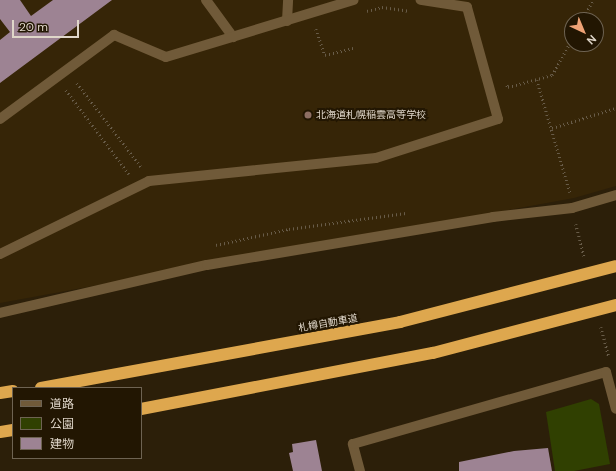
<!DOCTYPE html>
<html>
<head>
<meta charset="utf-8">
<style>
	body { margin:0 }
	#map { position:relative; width:616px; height:471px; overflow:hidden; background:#2c1f09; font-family:"DM Sans","Noto Sans JP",sans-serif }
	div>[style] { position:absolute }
	.built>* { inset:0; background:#362507 }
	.green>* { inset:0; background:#304001 }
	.building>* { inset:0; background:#9d8393 }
	.path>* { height:2.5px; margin-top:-1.25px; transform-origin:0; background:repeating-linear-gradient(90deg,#685c49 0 1px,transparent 0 4px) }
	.lane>* { height:10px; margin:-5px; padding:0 5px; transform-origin:5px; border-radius:5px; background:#705a39 }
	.street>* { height:10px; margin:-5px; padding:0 5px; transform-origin:5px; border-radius:5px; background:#705a39 }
	.highway>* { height:12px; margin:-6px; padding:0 6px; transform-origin:6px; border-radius:6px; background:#dea74e }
	.dots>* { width:11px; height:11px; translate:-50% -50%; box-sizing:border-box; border:2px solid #221602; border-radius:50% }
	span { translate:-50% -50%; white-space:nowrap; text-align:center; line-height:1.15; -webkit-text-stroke:4px #221602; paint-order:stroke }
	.poi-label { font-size:10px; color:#dfd6c9 }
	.left { translate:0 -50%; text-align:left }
	.street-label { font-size:10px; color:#dfd6c9 }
	.legend { position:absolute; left:12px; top:387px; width:130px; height:72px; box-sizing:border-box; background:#221602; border:1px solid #6e6352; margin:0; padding:5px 7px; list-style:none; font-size:12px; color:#dfd6c9 }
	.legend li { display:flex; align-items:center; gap:8px; height:20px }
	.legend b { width:20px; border:1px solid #6e6352 }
	.north { position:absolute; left:564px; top:12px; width:40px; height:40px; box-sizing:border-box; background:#221602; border:1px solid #6e6352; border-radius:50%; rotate:136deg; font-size:11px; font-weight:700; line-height:16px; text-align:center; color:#dfd6c9 }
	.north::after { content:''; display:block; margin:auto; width:14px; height:18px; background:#efa376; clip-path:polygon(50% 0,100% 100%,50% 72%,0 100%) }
	.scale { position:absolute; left:12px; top:20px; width:67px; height:18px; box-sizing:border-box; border:2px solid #dfd6c9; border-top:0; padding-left:5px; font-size:12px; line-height:14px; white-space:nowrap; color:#dfd6c9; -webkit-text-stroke:3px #221602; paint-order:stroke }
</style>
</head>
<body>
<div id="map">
	<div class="built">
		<div style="clip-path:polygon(evenodd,0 0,616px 0,616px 186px,574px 198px,0 303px,0 0,572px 20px,596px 20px,596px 44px,572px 44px,572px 20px)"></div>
	</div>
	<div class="green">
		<div style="clip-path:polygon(591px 399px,599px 404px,610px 464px,574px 471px,555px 471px,546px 412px)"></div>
	</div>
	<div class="building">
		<div style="clip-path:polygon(0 0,20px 0,31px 16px,53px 0,112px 0,0 83px,0 40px,10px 32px,0 19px)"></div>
		<div style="clip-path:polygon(316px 440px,322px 471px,293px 471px,289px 453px,293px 452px,292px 444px)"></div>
		<div style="clip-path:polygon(548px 448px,552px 471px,459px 471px,459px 462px,514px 451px)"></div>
	</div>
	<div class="path">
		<div style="left:367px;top:11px;width:16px;rotate:-15deg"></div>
		<div style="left:382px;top:7px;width:27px;rotate:8deg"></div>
		<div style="left:582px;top:20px;width:23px;rotate:-61deg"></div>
		<div style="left:316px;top:29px;width:28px;rotate:71deg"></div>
		<div style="left:325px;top:55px;width:29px;rotate:-14deg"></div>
		<div style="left:537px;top:80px;width:117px;rotate:73.6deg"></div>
		<div style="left:77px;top:83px;width:107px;rotate:52.6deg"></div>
		<div style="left:507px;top:85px;width:2px;rotate:63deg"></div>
		<div style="left:508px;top:87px;width:46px;rotate:-15.3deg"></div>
		<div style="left:552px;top:75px;width:41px;rotate:-60.9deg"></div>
		<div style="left:66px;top:90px;width:105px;rotate:53.1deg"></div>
		<div style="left:552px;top:128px;width:67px;rotate:-17.4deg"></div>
		<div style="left:576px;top:224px;width:33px;rotate:76deg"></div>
		<div style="left:216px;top:245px;width:75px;rotate:-12.4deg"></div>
		<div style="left:289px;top:229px;width:118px;rotate:-7.8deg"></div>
		<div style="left:601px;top:327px;width:31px;rotate:75deg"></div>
	</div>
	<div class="lane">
		<div style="left:206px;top:0;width:46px;rotate:53.9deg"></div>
		<div style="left:287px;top:21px;width:21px;rotate:-87deg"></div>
		<div style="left:0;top:119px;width:142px;rotate:-36.4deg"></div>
		<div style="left:114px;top:35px;width:56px;rotate:22.9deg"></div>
		<div style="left:166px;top:57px;width:196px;rotate:-16.9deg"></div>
		<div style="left:0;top:254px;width:166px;rotate:-26.1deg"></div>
		<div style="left:149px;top:181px;width:228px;rotate:-5.8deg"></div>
		<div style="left:376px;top:158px;width:128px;rotate:-17.7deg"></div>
		<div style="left:498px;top:119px;width:116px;rotate:-105.5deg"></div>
		<div style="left:467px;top:7px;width:47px;rotate:-171.3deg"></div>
	</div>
	<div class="street">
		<div style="left:0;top:313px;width:212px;rotate:-13.1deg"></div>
		<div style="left:207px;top:265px;width:290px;rotate:-9.5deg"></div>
		<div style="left:493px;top:217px;width:80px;rotate:-6.5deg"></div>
		<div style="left:572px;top:208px;width:46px;rotate:-16.5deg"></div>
		<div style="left:360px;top:471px;width:28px;rotate:-105deg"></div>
		<div style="left:353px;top:444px;width:263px;rotate:-15.9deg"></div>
		<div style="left:606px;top:372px;width:38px;rotate:75deg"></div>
	</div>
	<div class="highway">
		<div style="left:41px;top:388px;width:365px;rotate:-10.4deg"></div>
		<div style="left:400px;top:322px;width:223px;rotate:-14.5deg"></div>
		<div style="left:0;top:393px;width:13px;rotate:-9deg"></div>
		<div style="left:141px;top:409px;width:297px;rotate:-10.9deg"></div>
		<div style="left:433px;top:353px;width:189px;rotate:-14.7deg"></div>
		<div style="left:0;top:432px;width:13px;rotate:-9deg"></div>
	</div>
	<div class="dots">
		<div style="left:308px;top:115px;background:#8d6e63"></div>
	</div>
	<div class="poi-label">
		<span class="left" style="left:316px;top:115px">北海道札幌稲雲高等学校</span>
	</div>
	<div class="street-label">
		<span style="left:328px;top:323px;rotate:-10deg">札樽自動車道</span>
	</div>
	<ul class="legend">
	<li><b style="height:5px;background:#705a39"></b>道路</li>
	<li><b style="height:11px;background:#304001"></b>公園</li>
	<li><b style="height:11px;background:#9d8393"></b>建物</li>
	</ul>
	<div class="north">N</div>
	<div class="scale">20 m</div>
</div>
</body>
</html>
